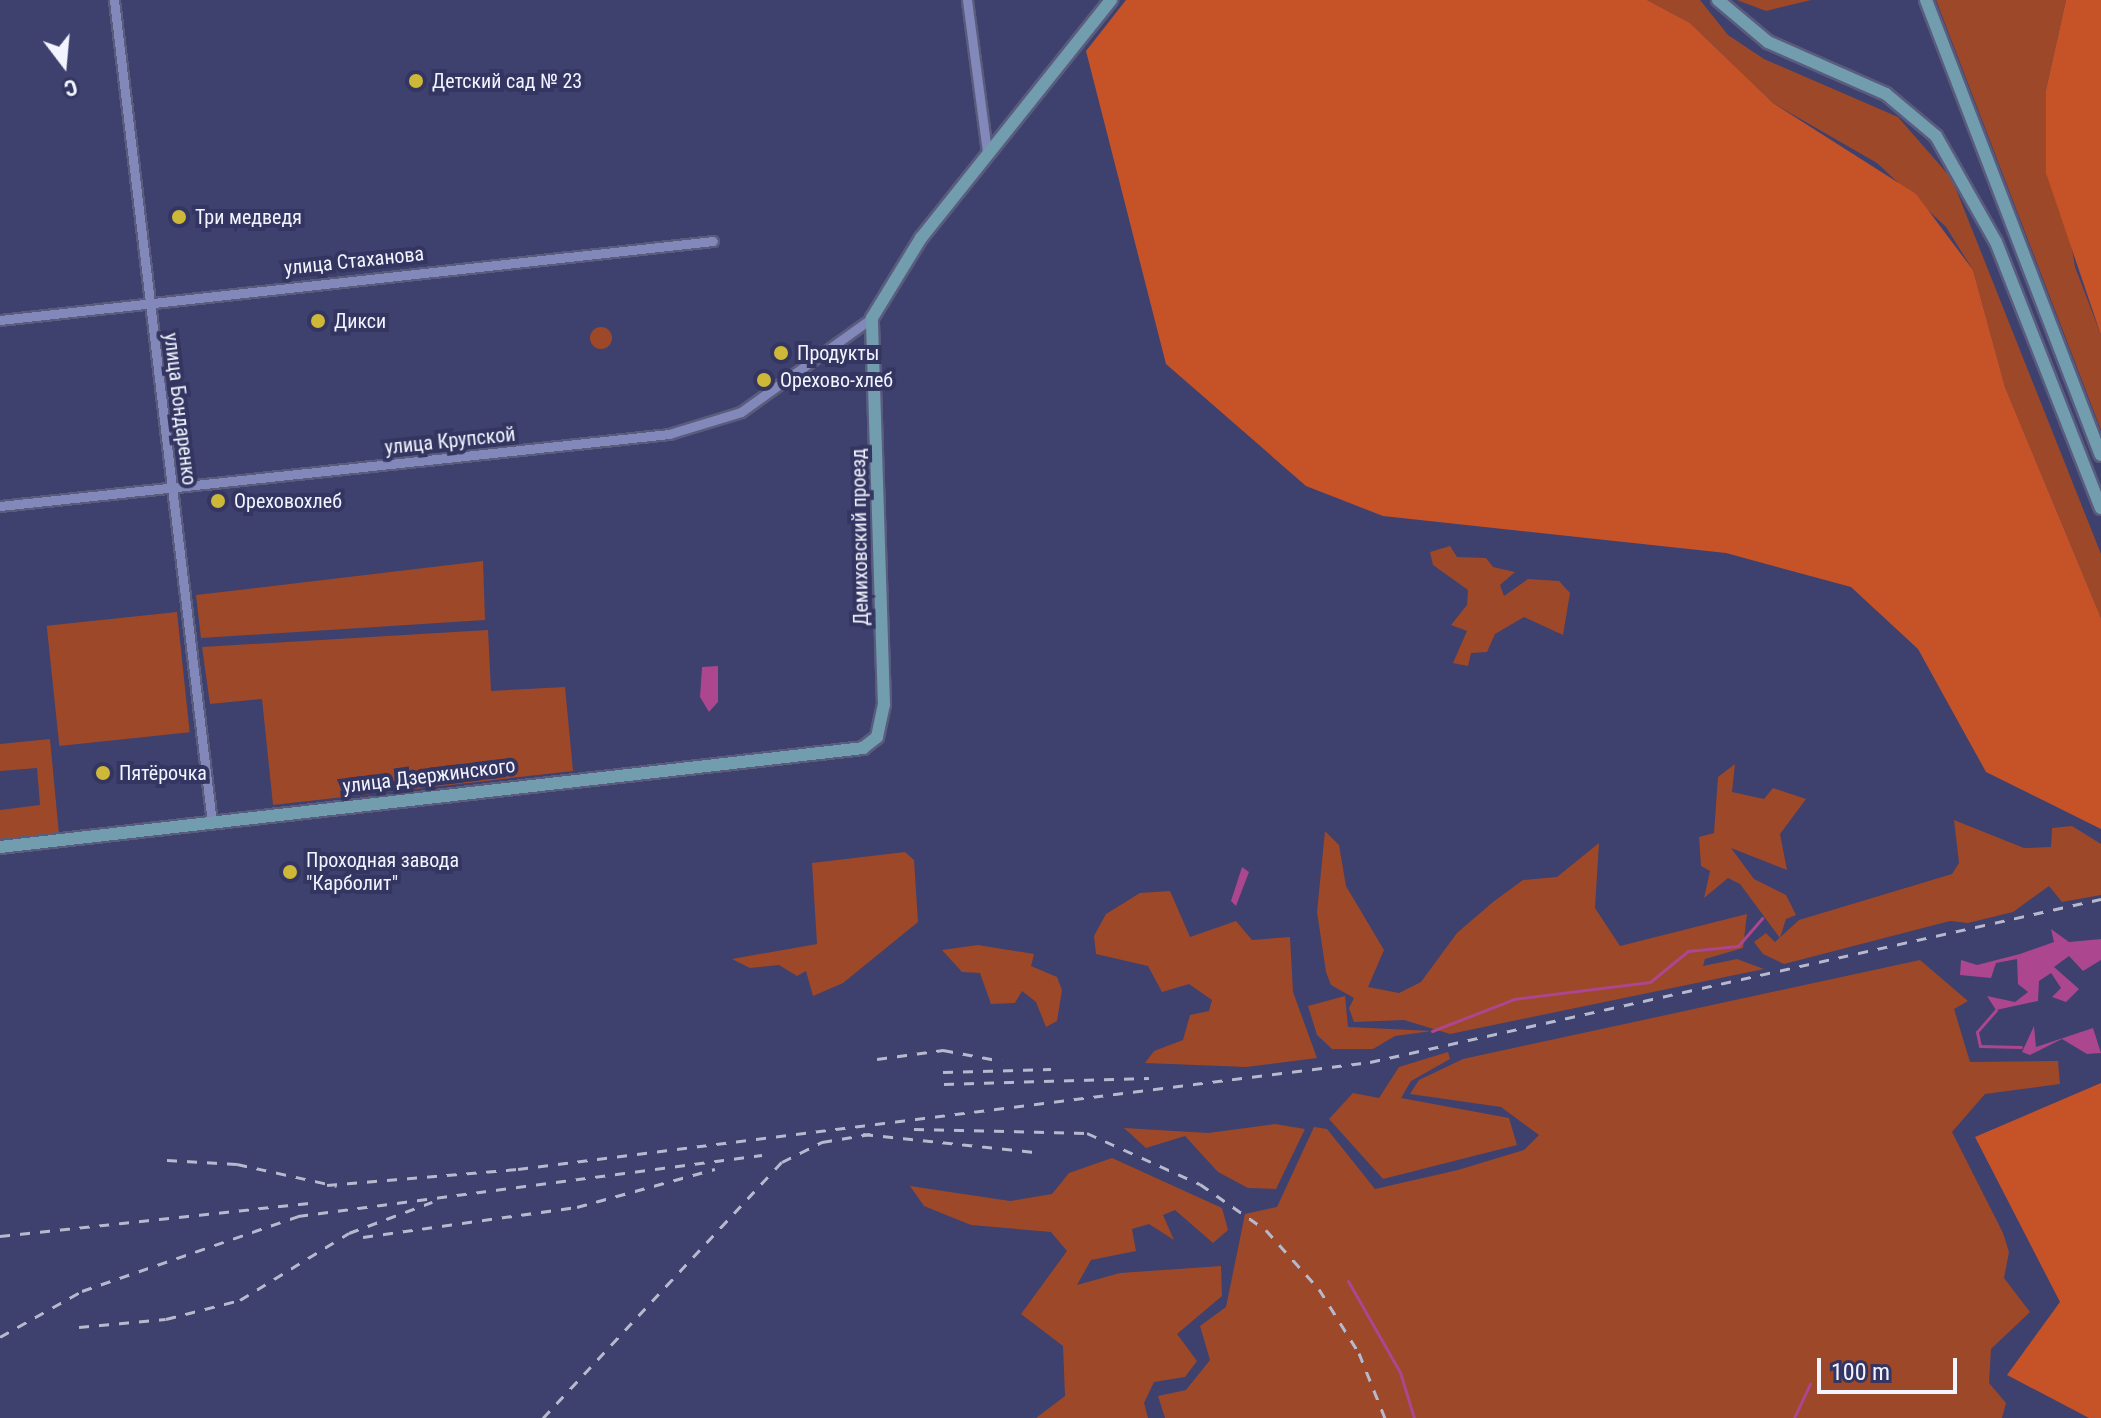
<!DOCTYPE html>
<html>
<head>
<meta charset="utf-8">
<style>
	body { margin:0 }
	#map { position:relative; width:2101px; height:1418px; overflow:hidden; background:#3e406d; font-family:"Roboto Condensed",sans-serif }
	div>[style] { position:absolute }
	.green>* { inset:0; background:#9d4829; transform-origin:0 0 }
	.round { border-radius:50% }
	.forest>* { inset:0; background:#c65227 }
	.water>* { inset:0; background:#ab468f }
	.stream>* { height:3px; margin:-1.5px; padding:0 1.5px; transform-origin:1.5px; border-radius:1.5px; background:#ab468f }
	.roads { filter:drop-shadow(2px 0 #5a5c7e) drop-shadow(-2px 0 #5a5c7e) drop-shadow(0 2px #5a5c7e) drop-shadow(0 -2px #5a5c7e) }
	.street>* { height:9px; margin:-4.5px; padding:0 4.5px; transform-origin:4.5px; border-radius:4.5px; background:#8388ba }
	.secondary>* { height:12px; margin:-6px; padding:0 6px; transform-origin:6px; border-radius:6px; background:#729dae }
	.rail>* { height:3px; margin-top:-1.5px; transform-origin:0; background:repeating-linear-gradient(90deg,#b7b9cf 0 10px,transparent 0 20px) }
	.dots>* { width:22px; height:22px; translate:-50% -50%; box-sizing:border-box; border:4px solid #343661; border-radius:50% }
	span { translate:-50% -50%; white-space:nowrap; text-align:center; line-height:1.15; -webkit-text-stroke:8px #343661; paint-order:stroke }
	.poi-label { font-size:20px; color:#f2f4ff }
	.left { translate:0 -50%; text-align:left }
	.street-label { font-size:20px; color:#f2f4ff }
	.north { position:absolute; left:24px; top:24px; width:80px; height:80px; -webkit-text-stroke:6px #343661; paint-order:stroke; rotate:164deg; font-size:22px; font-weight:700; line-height:32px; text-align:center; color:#f2f4ff }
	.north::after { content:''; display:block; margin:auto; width:28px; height:36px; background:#f2f4ff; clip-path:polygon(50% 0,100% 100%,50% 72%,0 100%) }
	.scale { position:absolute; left:1817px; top:1358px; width:140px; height:36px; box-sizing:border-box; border:4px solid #f2f4ff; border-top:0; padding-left:10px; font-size:24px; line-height:28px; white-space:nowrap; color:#f2f4ff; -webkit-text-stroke:6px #343661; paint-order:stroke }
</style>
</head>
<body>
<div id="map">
	<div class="green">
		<div style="clip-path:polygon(1647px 0,1700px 0,1728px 35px,1764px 59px,1898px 117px,1952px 179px,2101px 554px,2101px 618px,2005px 387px,1973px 270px,1946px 227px,1877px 163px,1773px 103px,1690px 23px)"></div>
		<div style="clip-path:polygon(1737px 0,1811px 0,1766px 11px)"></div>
		<div style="clip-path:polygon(1936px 0,2066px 0,2046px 90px,2075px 267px,2101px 335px,2101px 430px)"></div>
		<div class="round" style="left:590px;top:327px;width:22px;height:22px"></div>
		<div style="clip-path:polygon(1450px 546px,1457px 557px,1486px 558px,1493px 567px,1515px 572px,1500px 585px,1504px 596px,1528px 579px,1559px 581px,1570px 593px,1563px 635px,1524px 617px,1495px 634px,1487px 652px,1471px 653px,1468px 666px,1453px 663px,1467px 631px,1451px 625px,1467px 605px,1468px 590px,1433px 565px,1430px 552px)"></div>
		<div style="clip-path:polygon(483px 561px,485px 620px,201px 638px,196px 595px)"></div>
		<div style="left:177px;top:612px;width:121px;height:131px;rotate:84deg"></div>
		<div style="clip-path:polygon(488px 630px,491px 691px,565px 687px,573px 771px,273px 805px,262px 699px,210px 704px,202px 647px)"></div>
		<div style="clip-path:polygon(50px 739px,59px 834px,0 839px,0 810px,40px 805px,37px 768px,0 771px,0 744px)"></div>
		<div style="clip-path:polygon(1735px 764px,1732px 792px,1764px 799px,1773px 788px,1806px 799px,1780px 834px,1787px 870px,1731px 848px,1754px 879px,1786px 895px,1796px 915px,1786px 919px,1780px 938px,1740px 884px,1728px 878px,1704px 898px,1710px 871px,1701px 866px,1699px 837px,1714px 833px,1718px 777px)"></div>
		<div style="clip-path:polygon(1954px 820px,2024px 848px,2051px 847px,2052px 828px,2072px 826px,2101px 844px,2101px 895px,2062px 902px,2049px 886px,2013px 912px,1968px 923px,1950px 921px,1784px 964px,1763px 954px,1754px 942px,1766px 933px,1775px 942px,1799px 920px,1952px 874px,1959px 863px)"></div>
		<div style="clip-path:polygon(1325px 831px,1339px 845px,1346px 886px,1384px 950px,1368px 987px,1399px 993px,1421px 982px,1457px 933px,1493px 902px,1523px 880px,1557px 877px,1599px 843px,1595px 908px,1620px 946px,1747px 914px,1743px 948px,1705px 959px,1703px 966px,1737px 959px,1764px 969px,1450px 1034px,1404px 1020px,1354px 1022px,1349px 1008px,1354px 998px,1331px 985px,1326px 972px,1317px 912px)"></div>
		<div style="clip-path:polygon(905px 852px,914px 860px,918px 922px,843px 983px,813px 996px,806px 971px,797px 976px,779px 965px,750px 968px,732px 959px,817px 944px,812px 863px)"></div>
		<div style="clip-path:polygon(1170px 891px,1190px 937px,1236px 921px,1252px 940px,1290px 937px,1293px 992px,1317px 1058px,1246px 1067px,1145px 1063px,1154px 1051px,1183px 1040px,1190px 1015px,1209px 1011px,1212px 1000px,1189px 984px,1162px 992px,1148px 966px,1096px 954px,1094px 936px,1106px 914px,1140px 893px)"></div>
		<div style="clip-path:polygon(978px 945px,1034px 954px,1031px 966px,1057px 977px,1062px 990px,1057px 1021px,1046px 1027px,1036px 1002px,1022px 991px,1015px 1003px,991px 1004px,980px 973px,962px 972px,942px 950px)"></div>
		<div style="clip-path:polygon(1920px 960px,1968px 1001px,1954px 1009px,1970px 1062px,2058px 1061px,2060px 1084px,1985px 1094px,1952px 1132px,2003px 1233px,2009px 1252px,2004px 1278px,2030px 1312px,1991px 1349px,1989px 1383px,2006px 1403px,2002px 1418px,1165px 1418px,1158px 1396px,1186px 1390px,1210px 1360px,1200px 1326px,1226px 1307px,1245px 1214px,1277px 1207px,1314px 1127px,1327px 1129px,1375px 1189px,1458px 1170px,1524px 1150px,1539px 1135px,1501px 1107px,1410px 1094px,1419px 1080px,1463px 1059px)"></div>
		<div style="clip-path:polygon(1345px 996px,1348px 1027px,1432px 1031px,1395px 1036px,1373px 1049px,1332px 1049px,1317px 1035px,1308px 1006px)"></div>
		<div style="clip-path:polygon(1448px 1052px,1450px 1059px,1411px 1081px,1401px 1098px,1509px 1118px,1517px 1145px,1383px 1179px,1329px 1119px,1353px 1093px,1379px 1098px,1399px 1067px)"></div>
		<div style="clip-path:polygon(1275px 1124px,1305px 1129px,1276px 1189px,1248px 1188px,1218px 1172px,1185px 1136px,1146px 1148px,1124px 1128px,1208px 1133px)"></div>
		<div style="clip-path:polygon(1112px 1158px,1222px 1208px,1228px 1230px,1213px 1243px,1175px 1210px,1163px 1215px,1174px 1240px,1149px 1224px,1132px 1229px,1136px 1251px,1091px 1260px,1077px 1285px,1120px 1273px,1221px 1266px,1222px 1296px,1177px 1334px,1197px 1361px,1185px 1377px,1154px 1382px,1144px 1403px,1148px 1418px,1036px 1418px,1065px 1396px,1063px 1346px,1021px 1314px,1067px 1251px,1051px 1232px,971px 1225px,924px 1206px,910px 1186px,1010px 1201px,1052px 1194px,1069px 1173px)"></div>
	</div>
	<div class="forest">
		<div style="clip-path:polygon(1126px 0,1647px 0,1690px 23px,1773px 103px,1916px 194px,1973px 270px,2005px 387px,2101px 618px,2101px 829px,1986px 772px,1918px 649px,1851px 587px,1726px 553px,1383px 516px,1306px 486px,1166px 364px,1086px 51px)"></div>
		<div style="clip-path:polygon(2066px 0,2101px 0,2101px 335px,2046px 173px,2046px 90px)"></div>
		<div style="clip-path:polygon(2101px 1083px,2101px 1418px,2089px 1418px,2007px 1375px,2060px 1302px,1975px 1137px)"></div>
	</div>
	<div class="water">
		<div style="clip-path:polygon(718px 666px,718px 702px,709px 712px,700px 697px,702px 667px)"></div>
		<div style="clip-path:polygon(1242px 867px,1249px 872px,1236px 906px,1231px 901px)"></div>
		<div style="clip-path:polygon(2051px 929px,2069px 942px,2101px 939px,2101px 960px,2083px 971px,2069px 956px,2054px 967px,2079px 989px,2066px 1002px,2052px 997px,2061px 988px,2051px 973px,2039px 981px,2038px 1001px,1996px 1010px,1987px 996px,2015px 1002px,2028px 992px,2018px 984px,2017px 959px,1996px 963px,1991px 978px,1960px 975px,1961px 960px,1977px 965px,2020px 954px,2054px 942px)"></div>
		<div style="clip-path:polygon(2034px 1026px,2036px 1047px,2093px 1028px,2101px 1053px,2087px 1054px,2062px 1039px,2030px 1055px,2022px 1052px)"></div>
	</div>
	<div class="stream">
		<div style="left:1996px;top:1010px;width:29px;rotate:131deg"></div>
		<div style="left:1977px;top:1032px;width:14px;rotate:78deg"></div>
		<div style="left:1980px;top:1046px;width:41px;rotate:1.4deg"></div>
		<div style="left:1432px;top:1031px;width:88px;rotate:-21.3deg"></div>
		<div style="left:1514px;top:999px;width:137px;rotate:-7.1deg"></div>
		<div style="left:1650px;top:982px;width:49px;rotate:-39.2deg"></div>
		<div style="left:1688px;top:951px;width:50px;rotate:-5.7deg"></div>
		<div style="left:1738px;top:946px;width:37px;rotate:-49deg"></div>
		<div style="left:1348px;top:1281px;width:105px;rotate:60.3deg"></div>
		<div style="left:1400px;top:1372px;width:48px;rotate:73.1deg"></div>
		<div style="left:1794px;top:1418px;width:38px;rotate:-65deg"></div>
	</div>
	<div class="roads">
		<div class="street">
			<div style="left:114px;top:0;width:829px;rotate:83.21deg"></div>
			<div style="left:967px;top:0;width:152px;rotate:82.5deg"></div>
			<div style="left:0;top:320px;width:717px;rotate:-6.32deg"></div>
			<div style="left:0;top:506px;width:673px;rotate:-6.14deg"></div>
			<div style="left:669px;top:434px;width:75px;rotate:-17deg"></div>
			<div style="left:741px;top:412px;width:161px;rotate:-35.7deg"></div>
		</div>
		<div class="secondary">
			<div style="left:1718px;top:0;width:65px;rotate:40deg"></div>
			<div style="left:1768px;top:42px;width:129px;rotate:23.8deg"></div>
			<div style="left:1886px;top:94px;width:65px;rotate:40deg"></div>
			<div style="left:1936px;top:136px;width:122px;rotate:60.5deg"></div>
			<div style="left:1996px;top:242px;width:286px;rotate:68.5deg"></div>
			<div style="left:1926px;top:0;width:487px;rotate:69deg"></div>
			<div style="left:0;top:847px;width:869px;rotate:-6.54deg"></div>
			<div style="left:863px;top:748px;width:18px;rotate:-38deg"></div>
			<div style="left:877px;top:737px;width:33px;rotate:-78deg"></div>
			<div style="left:884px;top:705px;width:387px;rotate:-91.8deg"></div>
			<div style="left:872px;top:318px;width:94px;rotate:-58.5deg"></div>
			<div style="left:921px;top:238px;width:305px;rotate:-51.4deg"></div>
		</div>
	</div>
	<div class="rail">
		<div style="left:877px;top:1059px;width:67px;rotate:-7.8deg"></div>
		<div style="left:943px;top:1050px;width:60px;rotate:10.6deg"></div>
		<div style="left:943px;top:1072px;width:108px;rotate:-1.6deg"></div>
		<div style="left:944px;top:1084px;width:205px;rotate:-1.7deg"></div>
		<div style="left:914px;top:1129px;width:173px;rotate:1.3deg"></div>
		<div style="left:1087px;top:1133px;width:124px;rotate:24.3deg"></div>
		<div style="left:1200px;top:1184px;width:80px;rotate:34.9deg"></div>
		<div style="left:1266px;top:1230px;width:79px;rotate:48.1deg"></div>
		<div style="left:1319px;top:1289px;width:75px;rotate:58deg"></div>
		<div style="left:1359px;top:1353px;width:70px;rotate:68.2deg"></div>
		<div style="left:863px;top:1134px;width:172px;rotate:6deg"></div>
		<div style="left:167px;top:1160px;width:70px;rotate:3.3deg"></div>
		<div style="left:237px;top:1164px;width:102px;rotate:12.4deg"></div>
		<div style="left:327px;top:1185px;width:192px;rotate:-4.8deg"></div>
		<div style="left:518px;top:1169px;width:859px;rotate:-7.16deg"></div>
		<div style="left:1370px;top:1062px;width:749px;rotate:-12.57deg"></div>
		<div style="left:0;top:1236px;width:311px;rotate:-6.1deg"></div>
		<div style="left:363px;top:1237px;width:216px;rotate:-8deg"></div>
		<div style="left:577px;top:1207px;width:143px;rotate:-15.4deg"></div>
		<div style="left:79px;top:1327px;width:87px;rotate:-5.3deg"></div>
		<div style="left:166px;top:1319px;width:76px;rotate:-14.4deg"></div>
		<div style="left:240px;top:1300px;width:128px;rotate:-31.6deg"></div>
		<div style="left:349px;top:1233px;width:89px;rotate:-20.5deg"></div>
		<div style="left:0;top:1337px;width:94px;rotate:-29.3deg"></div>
		<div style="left:82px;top:1291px;width:229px;rotate:-19.1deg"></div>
		<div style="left:298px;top:1216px;width:468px;rotate:-7.5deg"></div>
		<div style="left:543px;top:1418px;width:350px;rotate:-47deg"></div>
		<div style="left:782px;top:1162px;width:45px;rotate:-26.6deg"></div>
		<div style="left:822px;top:1142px;width:49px;rotate:-9.5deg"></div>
	</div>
	<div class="dots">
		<div style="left:416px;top:81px;background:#ceb838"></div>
		<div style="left:179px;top:217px;background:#ceb838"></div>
		<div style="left:318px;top:321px;background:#ceb838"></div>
		<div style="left:781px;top:353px;background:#ceb838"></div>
		<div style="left:764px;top:380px;background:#ceb838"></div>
		<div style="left:218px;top:501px;background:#ceb838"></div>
		<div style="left:103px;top:773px;background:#ceb838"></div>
		<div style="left:290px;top:872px;background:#ceb838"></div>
	</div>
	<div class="poi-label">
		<span class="left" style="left:432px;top:81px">Детский сад № 23</span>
		<span class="left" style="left:195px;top:217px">Три медведя</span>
		<span class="left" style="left:334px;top:321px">Дикси</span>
		<span class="left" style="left:797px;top:353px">Продукты</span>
		<span class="left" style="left:780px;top:380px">Орехово-хлеб</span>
		<span class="left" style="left:234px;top:501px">Ореховохлеб</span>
		<span class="left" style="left:119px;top:773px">Пятёрочка</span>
		<span class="left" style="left:306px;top:872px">Проходная завода<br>"Карболит"</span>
	</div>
	<div class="street-label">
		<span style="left:354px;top:261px;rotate:-6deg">улица Стаханова</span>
		<span style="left:180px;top:409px;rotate:83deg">улица Бондаренко</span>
		<span style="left:450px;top:441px;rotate:-6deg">улица Крупской</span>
		<span style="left:860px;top:537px;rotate:-91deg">Демиховский проезд</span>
		<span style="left:429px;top:776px;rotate:-7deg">улица Дзержинского</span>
	</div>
	<div class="north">С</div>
	<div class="scale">100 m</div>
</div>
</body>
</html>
